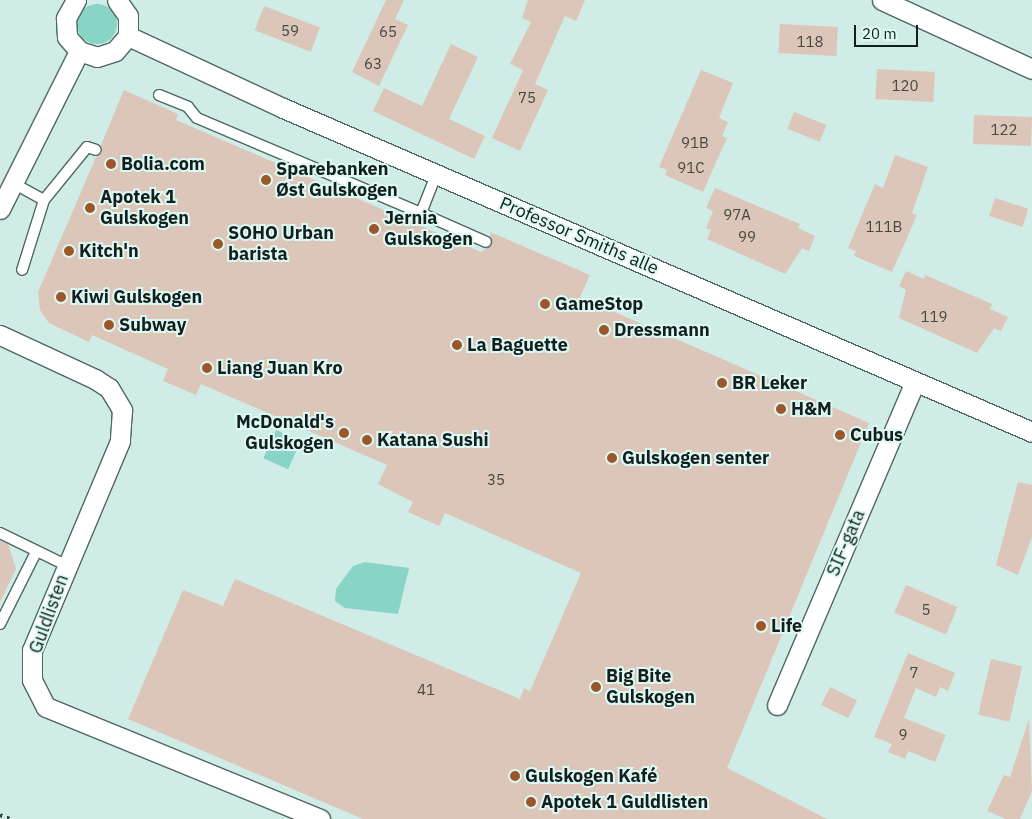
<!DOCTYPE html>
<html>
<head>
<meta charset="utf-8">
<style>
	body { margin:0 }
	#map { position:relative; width:1032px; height:819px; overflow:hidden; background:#d0ece6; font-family:"IBM Plex Sans",sans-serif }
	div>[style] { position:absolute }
	.green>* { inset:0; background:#88d4c6; transform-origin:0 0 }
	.round { border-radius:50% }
	.building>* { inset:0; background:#dcc6b9; transform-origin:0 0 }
	.roads { filter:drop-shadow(1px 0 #4e6762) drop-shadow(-1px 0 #4e6762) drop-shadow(0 1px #4e6762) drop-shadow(0 -1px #4e6762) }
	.service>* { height:10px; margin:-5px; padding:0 5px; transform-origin:5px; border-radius:5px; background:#fff }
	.minor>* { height:19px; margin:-9.5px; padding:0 9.5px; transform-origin:9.5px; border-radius:9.5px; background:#fff }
	.rail>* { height:4px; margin-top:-2px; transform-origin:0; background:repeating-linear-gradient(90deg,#323f3d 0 2.5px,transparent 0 7.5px) }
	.dots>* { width:14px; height:14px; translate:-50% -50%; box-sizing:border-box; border:2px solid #ddf9f3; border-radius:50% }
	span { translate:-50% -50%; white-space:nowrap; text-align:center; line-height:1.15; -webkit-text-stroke:4px #ddf9f3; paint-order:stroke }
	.number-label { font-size:15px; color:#464844 }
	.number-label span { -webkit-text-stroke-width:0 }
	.poi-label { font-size:18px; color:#141e1d; font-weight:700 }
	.left { translate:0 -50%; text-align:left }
	.right { translate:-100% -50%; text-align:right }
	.street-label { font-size:18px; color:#141e1d }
	.scale { position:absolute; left:854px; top:25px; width:64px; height:22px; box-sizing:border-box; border:2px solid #141e1d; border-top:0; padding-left:6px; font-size:15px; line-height:18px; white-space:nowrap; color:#141e1d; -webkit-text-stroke:4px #ddf9f3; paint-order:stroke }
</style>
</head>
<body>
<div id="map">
	<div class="green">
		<div class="round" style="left:77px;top:4px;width:40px;height:40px"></div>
		<div style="left:276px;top:430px;width:27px;height:31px;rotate:24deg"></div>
		<div style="clip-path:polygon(365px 562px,409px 568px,398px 614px,345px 608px,335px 601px,336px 589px,353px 566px)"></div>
	</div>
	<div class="building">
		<div style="clip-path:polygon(386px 0,404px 0,395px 19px,408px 25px,379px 86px,352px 72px)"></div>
		<div style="clip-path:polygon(528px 0,585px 0,576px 21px,565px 16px,535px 84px,548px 90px,520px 151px,492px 138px,523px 70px,510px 64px,531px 22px,522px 18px)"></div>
		<div style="left:264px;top:6px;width:60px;height:26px;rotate:21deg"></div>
		<div style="left:780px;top:24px;width:58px;height:29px;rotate:3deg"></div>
		<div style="clip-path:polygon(451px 44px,478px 57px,449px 119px,485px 136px,474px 159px,373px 111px,384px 88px,422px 106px)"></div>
		<div style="left:877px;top:69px;width:58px;height:30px;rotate:3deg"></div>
		<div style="clip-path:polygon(701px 70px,733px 83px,719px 118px,728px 122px,722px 136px,727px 138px,703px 192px,665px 175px,667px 170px,659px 167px)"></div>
		<div style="clip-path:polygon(124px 90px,178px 114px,176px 120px,481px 252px,492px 245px,490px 232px,590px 275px,580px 297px,869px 423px,727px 768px,827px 819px,363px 819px,128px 719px,183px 590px,223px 606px,235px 579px,520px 699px,524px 688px,530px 691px,581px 573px,445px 513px,439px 526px,408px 512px,413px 502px,378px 484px,387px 465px,201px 384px,196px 395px,163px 381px,168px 369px,92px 335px,89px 342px,49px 323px,40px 310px,38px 292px,96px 157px,102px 153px,101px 145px)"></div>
		<div style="left:794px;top:112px;width:35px;height:18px;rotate:22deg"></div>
		<div style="left:974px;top:115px;width:58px;height:29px;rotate:2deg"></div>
		<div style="clip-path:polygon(895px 155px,928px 167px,912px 213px,917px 215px,892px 272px,854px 256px,856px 251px,848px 248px,875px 184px,883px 188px)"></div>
		<div style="clip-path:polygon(715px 188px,800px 224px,798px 228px,815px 236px,809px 251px,802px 248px,785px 274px,707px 239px,711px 230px,706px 228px,713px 211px,706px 208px)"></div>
		<div style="left:995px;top:198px;width:35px;height:19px;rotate:18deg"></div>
		<div style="clip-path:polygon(906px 271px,924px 279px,925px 275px,992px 304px,990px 309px,1008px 317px,1001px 331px,994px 328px,977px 353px,899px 318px,906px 290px,899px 286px)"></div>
		<div style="clip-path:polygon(1018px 482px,1032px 485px,1032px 537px,1018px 575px,996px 565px)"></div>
		<div style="clip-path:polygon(0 541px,8px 544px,16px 569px,0 602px)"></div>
		<div style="left:906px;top:585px;width:56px;height:30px;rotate:23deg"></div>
		<div style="clip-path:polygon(908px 653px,955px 673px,948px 691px,940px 687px,936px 697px,916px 688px,904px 718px,946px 735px,935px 762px,908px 751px,905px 759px,888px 752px,892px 744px,874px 737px)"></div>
		<div style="left:991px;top:659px;width:32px;height:57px;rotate:13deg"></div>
		<div style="left:830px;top:687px;width:30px;height:20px;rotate:26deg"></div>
		<div style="clip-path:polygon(1029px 719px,1032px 791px,1020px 819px,1006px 819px,987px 811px,1004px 775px,1010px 777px)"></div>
	</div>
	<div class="roads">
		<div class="service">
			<div style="left:159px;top:95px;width:31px;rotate:22deg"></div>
			<div style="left:188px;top:107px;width:14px;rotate:51deg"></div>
			<div style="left:197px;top:118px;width:243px;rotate:23deg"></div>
			<div style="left:436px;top:175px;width:41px;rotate:111.5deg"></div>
			<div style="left:421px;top:213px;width:71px;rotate:24deg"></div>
			<div style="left:13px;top:183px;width:35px;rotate:29deg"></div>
			<div style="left:44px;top:200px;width:73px;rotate:107.4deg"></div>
			<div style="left:44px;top:200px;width:68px;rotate:-50.9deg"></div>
			<div style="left:87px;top:147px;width:9px;rotate:18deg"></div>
			<div style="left:0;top:533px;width:73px;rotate:25.9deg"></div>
			<div style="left:0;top:624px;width:80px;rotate:-63.4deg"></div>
		</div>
		<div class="minor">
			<div style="left:76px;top:0;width:21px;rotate:119deg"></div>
			<div style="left:66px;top:18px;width:19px;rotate:87deg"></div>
			<div style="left:67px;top:37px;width:18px;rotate:49deg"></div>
			<div style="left:79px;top:51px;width:19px;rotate:18deg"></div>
			<div style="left:97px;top:57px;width:19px;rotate:-18deg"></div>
			<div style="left:115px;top:51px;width:20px;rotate:-49deg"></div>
			<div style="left:128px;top:36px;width:20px;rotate:-90deg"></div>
			<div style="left:128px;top:16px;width:19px;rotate:-125deg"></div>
			<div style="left:882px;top:0;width:165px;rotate:24.7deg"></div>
			<div style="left:128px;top:36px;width:171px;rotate:24.9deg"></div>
			<div style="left:283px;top:108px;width:816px;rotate:23.39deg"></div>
			<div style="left:0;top:209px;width:177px;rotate:-63.4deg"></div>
			<div style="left:0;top:335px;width:105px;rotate:24.9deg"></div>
			<div style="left:95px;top:379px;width:17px;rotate:33deg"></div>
			<div style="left:109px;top:388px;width:26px;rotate:59deg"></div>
			<div style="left:122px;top:410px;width:31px;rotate:94deg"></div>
			<div style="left:120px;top:441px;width:227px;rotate:112.8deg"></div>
			<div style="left:32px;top:650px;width:30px;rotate:90deg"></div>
			<div style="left:32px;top:680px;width:30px;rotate:63deg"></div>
			<div style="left:46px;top:707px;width:296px;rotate:22.2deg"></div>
			<div style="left:777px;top:705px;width:351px;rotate:-66.9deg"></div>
		</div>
	</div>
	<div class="rail">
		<div style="left:0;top:815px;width:11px;rotate:22deg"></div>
	</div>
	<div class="dots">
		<div style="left:111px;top:164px;background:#9b572a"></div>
		<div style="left:266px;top:180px;background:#9b572a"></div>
		<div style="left:90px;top:208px;background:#9b572a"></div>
		<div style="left:374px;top:229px;background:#9b572a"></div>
		<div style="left:218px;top:244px;background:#9b572a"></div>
		<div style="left:69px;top:251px;background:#9b572a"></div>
		<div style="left:61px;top:297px;background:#9b572a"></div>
		<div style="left:545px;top:304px;background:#9b572a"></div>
		<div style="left:109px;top:325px;background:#9b572a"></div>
		<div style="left:604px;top:330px;background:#9b572a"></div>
		<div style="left:457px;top:345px;background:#9b572a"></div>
		<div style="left:207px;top:368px;background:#9b572a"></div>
		<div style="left:722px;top:383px;background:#9b572a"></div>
		<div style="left:781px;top:409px;background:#9b572a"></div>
		<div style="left:344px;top:433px;background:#9b572a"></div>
		<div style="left:840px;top:435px;background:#9b572a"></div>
		<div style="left:367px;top:440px;background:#9b572a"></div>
		<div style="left:612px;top:458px;background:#9b572a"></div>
		<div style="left:761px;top:626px;background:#9b572a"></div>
		<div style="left:596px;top:687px;background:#9b572a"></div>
		<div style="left:515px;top:776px;background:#9b572a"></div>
		<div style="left:531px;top:802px;background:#9b572a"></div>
	</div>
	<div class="number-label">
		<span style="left:290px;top:31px">59</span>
		<span style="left:388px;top:32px">65</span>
		<span style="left:810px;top:42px">118</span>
		<span style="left:373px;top:64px">63</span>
		<span style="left:905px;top:86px">120</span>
		<span style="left:527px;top:98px">75</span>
		<span style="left:1004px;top:130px">122</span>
		<span style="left:695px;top:143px">91B</span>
		<span style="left:691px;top:168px">91C</span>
		<span style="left:737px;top:215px">97A</span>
		<span style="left:884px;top:227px">111B</span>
		<span style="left:747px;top:237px">99</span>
		<span style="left:934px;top:317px">119</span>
		<span style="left:496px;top:480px">35</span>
		<span style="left:926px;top:610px">5</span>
		<span style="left:914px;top:673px">7</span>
		<span style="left:426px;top:690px">41</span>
		<span style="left:903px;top:735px">9</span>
	</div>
	<div class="poi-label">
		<span class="left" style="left:121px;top:164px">Bolia.com</span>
		<span class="left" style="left:276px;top:180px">Sparebanken<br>Øst Gulskogen</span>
		<span class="left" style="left:100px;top:208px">Apotek 1<br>Gulskogen</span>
		<span class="left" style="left:384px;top:229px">Jernia<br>Gulskogen</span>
		<span class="left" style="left:228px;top:244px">SOHO Urban<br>barista</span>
		<span class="left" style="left:79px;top:251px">Kitch'n</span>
		<span class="left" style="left:71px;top:297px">Kiwi Gulskogen</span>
		<span class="left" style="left:555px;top:304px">GameStop</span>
		<span class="left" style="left:119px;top:325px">Subway</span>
		<span class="left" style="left:614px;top:330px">Dressmann</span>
		<span class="left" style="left:467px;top:345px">La Baguette</span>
		<span class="left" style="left:217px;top:368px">Liang Juan Kro</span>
		<span class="left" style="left:732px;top:383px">BR Leker</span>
		<span class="left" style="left:791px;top:409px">H&amp;M</span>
		<span class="right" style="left:334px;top:433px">McDonald's<br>Gulskogen</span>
		<span class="left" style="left:850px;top:435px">Cubus</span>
		<span class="left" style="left:377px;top:440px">Katana Sushi</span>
		<span class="left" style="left:622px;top:458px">Gulskogen senter</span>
		<span class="left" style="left:771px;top:626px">Life</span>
		<span class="left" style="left:606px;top:687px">Big Bite<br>Gulskogen</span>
		<span class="left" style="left:525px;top:776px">Gulskogen Kafé</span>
		<span class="left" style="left:541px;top:802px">Apotek 1 Guldlisten</span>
	</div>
	<div class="street-label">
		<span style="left:579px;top:236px;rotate:23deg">Professor Smiths alle</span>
		<span style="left:846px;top:543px;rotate:-67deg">SIF-gata</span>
		<span style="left:49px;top:614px;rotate:-70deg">Guldlisten</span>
	</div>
	<div class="scale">20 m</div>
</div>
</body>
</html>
